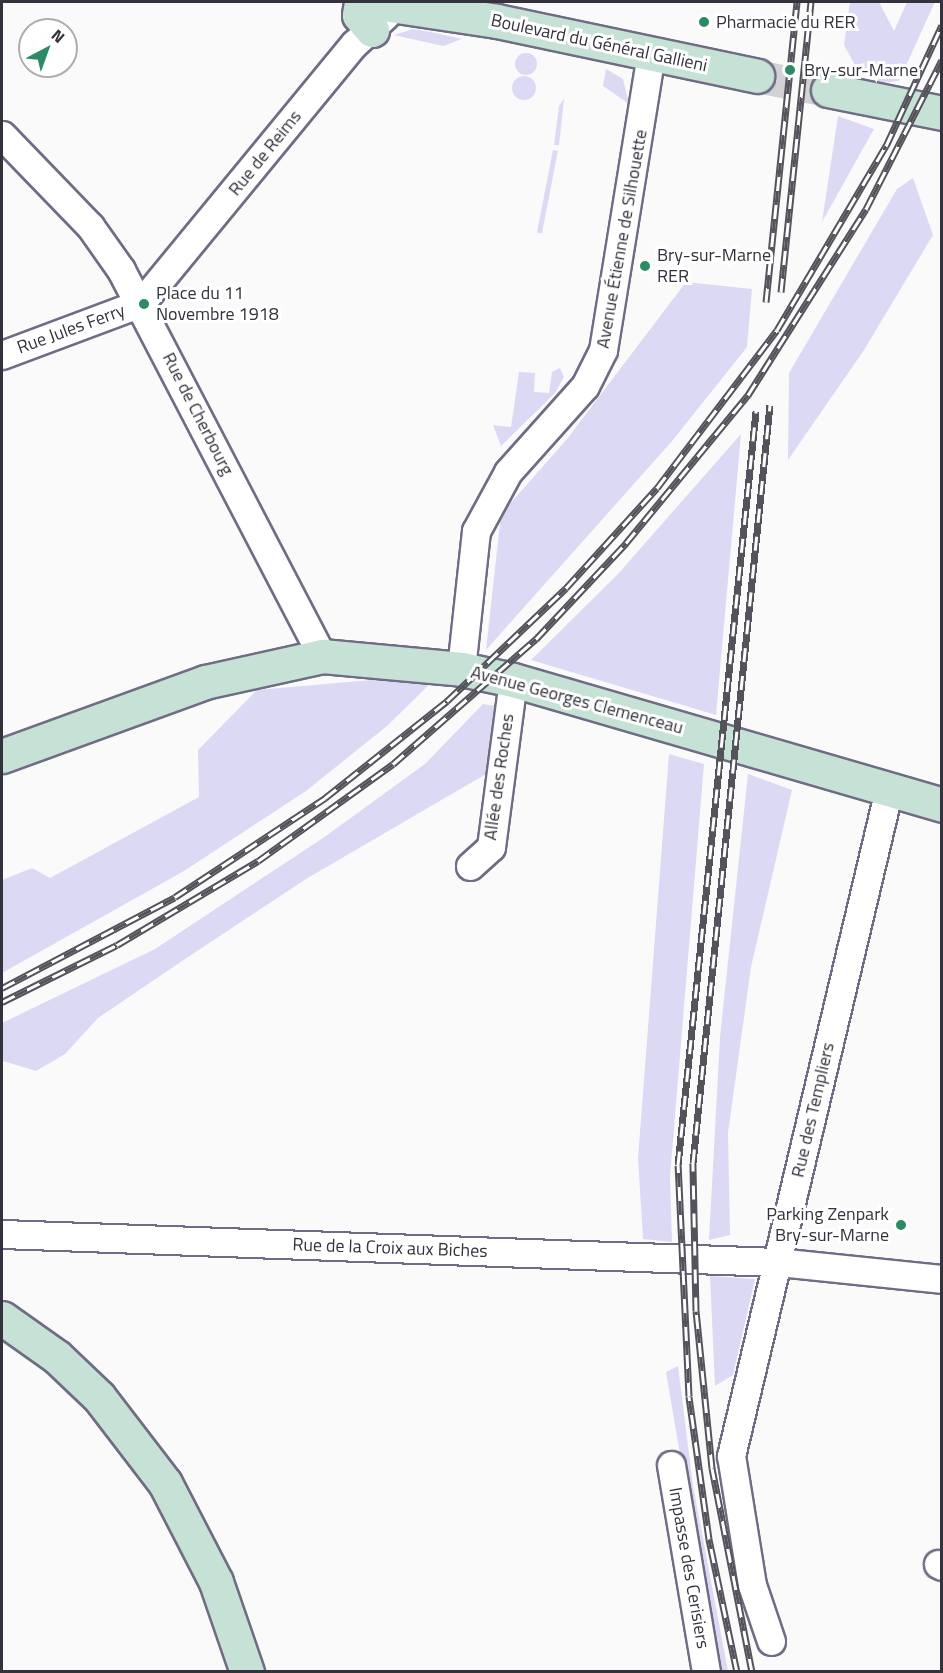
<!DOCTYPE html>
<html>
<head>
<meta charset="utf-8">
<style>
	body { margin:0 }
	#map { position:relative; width:943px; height:1673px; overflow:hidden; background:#fafafa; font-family:"Titillium Web",sans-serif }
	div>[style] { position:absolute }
	.green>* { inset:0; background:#dcd9f5; transform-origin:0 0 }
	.round { border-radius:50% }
	.secondary-tunnel>* { height:33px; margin-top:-16.5px; transform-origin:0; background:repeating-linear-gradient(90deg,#d2d2d4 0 33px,transparent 0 49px) }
	.roads { filter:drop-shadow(2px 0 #6f6c84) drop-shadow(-2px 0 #6f6c84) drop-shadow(0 2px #6f6c84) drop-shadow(0 -2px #6f6c84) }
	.minor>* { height:27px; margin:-13.5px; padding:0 13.5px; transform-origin:13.5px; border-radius:13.5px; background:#fff }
	.secondary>* { height:33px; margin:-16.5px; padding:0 16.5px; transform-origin:16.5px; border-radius:16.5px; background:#c6e1d5 }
	.rail>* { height:7px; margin-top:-3.5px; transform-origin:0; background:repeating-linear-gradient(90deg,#fff 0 14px,#54535b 0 28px); box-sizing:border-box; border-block:2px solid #54535b }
	.dots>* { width:16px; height:16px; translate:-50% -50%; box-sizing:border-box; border:3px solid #fff; border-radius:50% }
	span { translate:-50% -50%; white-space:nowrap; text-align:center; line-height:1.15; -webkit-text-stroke:6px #fff; paint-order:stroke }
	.poi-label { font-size:18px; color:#34333d }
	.left { translate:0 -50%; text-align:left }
	.right { translate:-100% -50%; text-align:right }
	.street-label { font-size:18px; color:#34333d }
	.frame { position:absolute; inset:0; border:3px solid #34333d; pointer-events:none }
	.north { position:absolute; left:18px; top:18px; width:60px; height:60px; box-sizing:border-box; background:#fff; border:2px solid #aeadb1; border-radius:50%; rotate:41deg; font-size:16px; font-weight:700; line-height:24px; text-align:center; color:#34333d }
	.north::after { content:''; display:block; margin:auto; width:21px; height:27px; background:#2b8b64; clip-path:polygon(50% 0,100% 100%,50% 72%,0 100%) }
</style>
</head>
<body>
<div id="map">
	<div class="green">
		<div style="clip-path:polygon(850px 2px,879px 2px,894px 31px,907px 2px,935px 2px,899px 81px,880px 83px,855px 65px,844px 45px)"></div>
		<div style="clip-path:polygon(413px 29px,431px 32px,462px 39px,443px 46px,394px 35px)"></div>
		<div class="round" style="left:515px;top:53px;width:22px;height:22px"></div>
		<div style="clip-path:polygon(606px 69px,623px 79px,629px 104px,603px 86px)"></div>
		<div class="round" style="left:512px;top:76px;width:24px;height:24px"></div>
		<div style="clip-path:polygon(564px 99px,559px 145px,554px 145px,559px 106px)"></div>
		<div style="clip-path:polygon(838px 116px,874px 129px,822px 222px)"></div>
		<div style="left:553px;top:150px;width:5px;height:84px;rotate:11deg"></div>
		<div style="clip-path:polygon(913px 178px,933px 235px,864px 350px,788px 460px,789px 373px,897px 189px)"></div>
		<div style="clip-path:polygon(686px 282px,752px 289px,747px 347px,673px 440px,486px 650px,501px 514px,567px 439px)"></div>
		<div style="clip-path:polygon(560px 368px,564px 377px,555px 393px,501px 446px,493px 425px,511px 427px,519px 372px,535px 373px,534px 392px,549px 393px,552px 372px)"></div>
		<div style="clip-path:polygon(741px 434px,716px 715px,531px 660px,618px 574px)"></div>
		<div style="clip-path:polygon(440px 674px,387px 726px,306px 791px,184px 871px,2px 973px,2px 880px,32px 868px,50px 878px,199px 797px,198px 750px,257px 690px)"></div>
		<div style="clip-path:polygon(483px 704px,508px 708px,498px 767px,306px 879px,185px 959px,98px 1018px,65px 1054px,36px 1071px,3px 1061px,2px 1023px,155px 949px,323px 838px,425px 764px)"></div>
		<div style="clip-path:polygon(669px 754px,704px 764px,670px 1177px,672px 1242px,643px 1239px,638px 1158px)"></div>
		<div style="clip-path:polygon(748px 774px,792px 790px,751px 967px,728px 1133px,730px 1235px,709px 1240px,720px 1037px)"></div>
		<div style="clip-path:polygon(710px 1276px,755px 1279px,733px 1375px,715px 1386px)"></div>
		<div style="clip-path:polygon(678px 1366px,693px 1486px,728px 1671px,718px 1671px,713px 1648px,666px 1372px)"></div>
	</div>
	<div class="secondary-tunnel">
		<div style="left:757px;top:76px;width:72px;rotate:11.2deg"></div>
	</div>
	<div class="roads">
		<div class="minor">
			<div style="left:2px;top:135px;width:127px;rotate:46deg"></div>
			<div style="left:90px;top:226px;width:54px;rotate:54.8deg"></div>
			<div style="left:121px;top:270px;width:435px;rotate:62.5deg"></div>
			<div style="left:2px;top:355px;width:148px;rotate:-20.5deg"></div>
			<div style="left:141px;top:303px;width:335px;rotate:-50.6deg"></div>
			<div style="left:354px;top:44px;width:42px;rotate:-42.1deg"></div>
			<div style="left:461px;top:669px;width:139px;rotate:-83.8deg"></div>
			<div style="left:476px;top:531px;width:67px;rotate:-61.5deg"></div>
			<div style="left:508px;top:472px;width:115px;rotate:-48.2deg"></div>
			<div style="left:585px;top:386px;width:40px;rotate:-63.4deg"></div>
			<div style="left:603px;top:350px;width:300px;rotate:-80.8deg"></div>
			<div style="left:470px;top:866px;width:28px;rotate:-42deg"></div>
			<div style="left:491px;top:847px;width:168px;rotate:-82.5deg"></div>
			<div style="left:2px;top:1234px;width:777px;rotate:2.07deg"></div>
			<div style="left:778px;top:1262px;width:165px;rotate:5.9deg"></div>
			<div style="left:671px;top:1465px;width:210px;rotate:80.4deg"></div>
			<div style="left:938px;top:1564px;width:4px;rotate:27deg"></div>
			<div style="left:771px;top:1641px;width:59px;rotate:-108.7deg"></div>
			<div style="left:752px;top:1585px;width:131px;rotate:-99.2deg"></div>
			<div style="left:731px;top:1456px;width:685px;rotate:-76.67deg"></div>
		</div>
		<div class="secondary">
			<div style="left:361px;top:2px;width:13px;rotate:99deg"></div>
			<div style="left:359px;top:15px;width:20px;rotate:49deg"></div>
			<div style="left:370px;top:2px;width:128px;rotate:8.5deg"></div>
			<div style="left:497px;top:21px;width:266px;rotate:11.9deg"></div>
			<div style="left:828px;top:90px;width:116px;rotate:11.4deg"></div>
			<div style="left:2px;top:756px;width:216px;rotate:-20deg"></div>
			<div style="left:205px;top:682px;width:120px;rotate:-12.5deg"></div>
			<div style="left:322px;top:656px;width:140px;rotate:5.3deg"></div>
			<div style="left:461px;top:669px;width:53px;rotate:11.9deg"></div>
			<div style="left:513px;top:680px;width:447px;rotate:16.2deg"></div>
			<div style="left:2px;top:1318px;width:67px;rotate:35.3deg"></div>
			<div style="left:57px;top:1357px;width:58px;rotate:43.6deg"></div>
			<div style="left:99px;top:1397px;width:108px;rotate:52.5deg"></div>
			<div style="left:165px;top:1483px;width:111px;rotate:62.7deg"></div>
			<div style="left:216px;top:1582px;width:95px;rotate:71deg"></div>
		</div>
	</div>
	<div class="rail">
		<div style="left:781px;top:292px;width:292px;rotate:-84.1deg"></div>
		<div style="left:766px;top:302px;width:302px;rotate:-84.1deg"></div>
		<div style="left:2px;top:988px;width:195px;rotate:-27.7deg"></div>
		<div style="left:175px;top:897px;width:180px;rotate:-33.4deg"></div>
		<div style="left:325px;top:798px;width:156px;rotate:-38.5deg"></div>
		<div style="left:447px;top:701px;width:164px;rotate:-43.5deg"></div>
		<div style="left:566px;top:588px;width:135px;rotate:-47.7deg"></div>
		<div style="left:657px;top:488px;width:198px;rotate:-52.8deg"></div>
		<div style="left:777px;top:330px;width:214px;rotate:-59.4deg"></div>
		<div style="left:886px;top:146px;width:133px;rotate:-65.2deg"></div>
		<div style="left:2px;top:1002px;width:128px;rotate:-26.4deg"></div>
		<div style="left:117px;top:945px;width:164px;rotate:-30.8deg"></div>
		<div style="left:258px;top:861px;width:166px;rotate:-35.7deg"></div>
		<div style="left:393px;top:764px;width:190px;rotate:-41.2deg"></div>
		<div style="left:536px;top:639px;width:132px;rotate:-46.8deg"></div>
		<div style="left:626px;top:543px;width:192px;rotate:-50.5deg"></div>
		<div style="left:748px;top:395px;width:220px;rotate:-57.6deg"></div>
		<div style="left:866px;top:209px;width:167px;rotate:-63deg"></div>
		<div style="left:737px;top:1672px;width:136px;rotate:-101.9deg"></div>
		<div style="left:709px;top:1539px;width:144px;rotate:-98deg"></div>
		<div style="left:689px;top:1396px;width:231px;rotate:-92.7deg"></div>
		<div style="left:678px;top:1165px;width:758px;rotate:-84.09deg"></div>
		<div style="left:752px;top:1672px;width:208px;rotate:-101.1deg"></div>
		<div style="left:712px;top:1468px;width:158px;rotate:-95.8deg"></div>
		<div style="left:696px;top:1311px;width:148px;rotate:-91.2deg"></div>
		<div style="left:693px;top:1163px;width:762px;rotate:-84.2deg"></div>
	</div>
	<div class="dots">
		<div style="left:704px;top:22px;background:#2b8b64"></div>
		<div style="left:790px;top:70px;background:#2b8b64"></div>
		<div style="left:645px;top:266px;background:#2b8b64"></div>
		<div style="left:144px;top:304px;background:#2b8b64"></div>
		<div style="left:901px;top:1225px;background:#2b8b64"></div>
	</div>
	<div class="poi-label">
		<span class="left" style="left:716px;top:22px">Pharmacie du RER</span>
		<span class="left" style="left:804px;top:70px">Bry-sur-Marne</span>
		<span class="left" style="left:657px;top:266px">Bry-sur-Marne<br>RER</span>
		<span class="left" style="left:156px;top:304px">Place du 11<br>Novembre 1918</span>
		<span class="right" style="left:889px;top:1225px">Parking Zenpark<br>Bry-sur-Marne</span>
	</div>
	<div class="street-label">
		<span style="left:599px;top:43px;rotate:12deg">Boulevard du Général Gallieni</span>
		<span style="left:265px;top:153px;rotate:-51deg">Rue de Reims</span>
		<span style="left:622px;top:239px;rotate:-80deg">Avenue Étienne de Silhouette</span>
		<span style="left:71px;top:329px;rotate:-20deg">Rue Jules Ferry</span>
		<span style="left:198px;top:414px;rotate:63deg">Rue de Cherbourg</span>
		<span style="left:577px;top:700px;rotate:15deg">Avenue Georges Clemenceau</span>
		<span style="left:499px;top:777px;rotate:-82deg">Allée des Roches</span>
		<span style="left:813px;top:1110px;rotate:-77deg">Rue des Templiers</span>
		<span style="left:390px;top:1248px;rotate:2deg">Rue de la Croix aux Biches</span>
		<span style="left:689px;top:1568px;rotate:80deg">Impasse des Cerisiers</span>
	</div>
	<div class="frame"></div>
	<div class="north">N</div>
</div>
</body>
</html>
